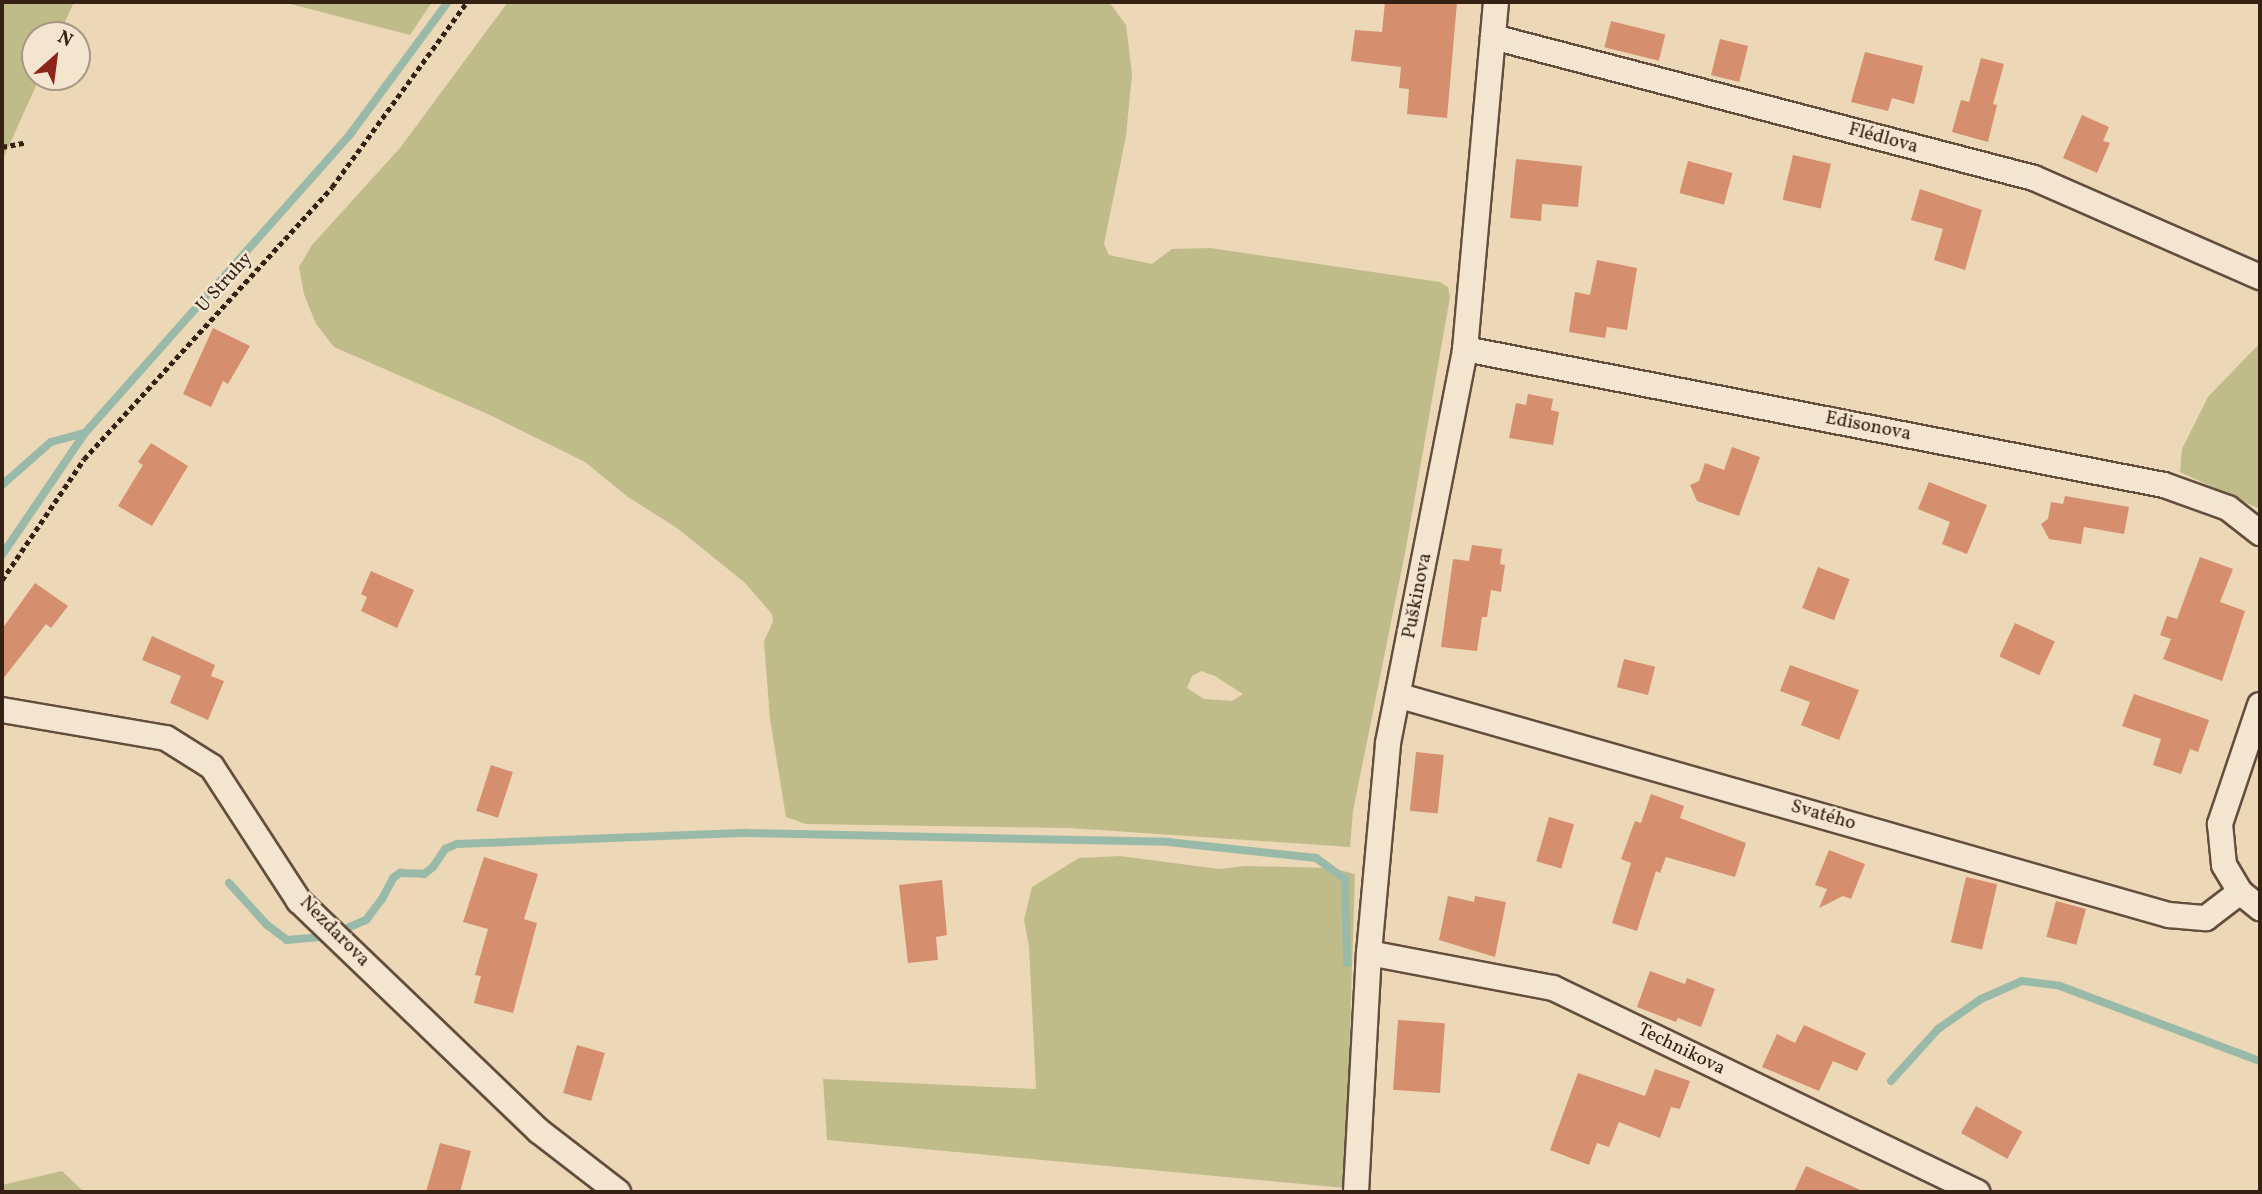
<!DOCTYPE html>
<html>
<head>
<meta charset="utf-8">
<style>
	body { margin:0 }
	#map { position:relative; width:2262px; height:1194px; overflow:hidden; background:#ecd7b7; font-family:Vollkorn,serif }
	div>[style] { position:absolute }
	.green>* { inset:0; background:#c0bc89 }
	.stream>* { height:8px; margin:-4px; padding:0 4px; transform-origin:4px; border-radius:4px; background:#9abaa9 }
	.building>* { inset:0; background:#d58e6e; transform-origin:0 0 }
	.path>* { height:4.5px; margin-top:-2.25px; transform-origin:0; background:repeating-linear-gradient(90deg,#352014 0 5px,transparent 0 8.5px) }
	.roads { filter:drop-shadow(2px 0 #634e3d) drop-shadow(-2px 0 #634e3d) drop-shadow(0 2px #634e3d) drop-shadow(0 -2px #634e3d) }
	.minor>* { height:24px; margin:-12px; padding:0 12px; transform-origin:12px; border-radius:12px; background:#f3e5d0 }
	span { translate:-50% -50%; white-space:nowrap; text-align:center; line-height:1.15; -webkit-text-stroke:5px #f3e5d0; paint-order:stroke }
	.street-label { font-size:19px; color:#352014 }
	.frame { position:absolute; inset:0; border:4px solid #352014; pointer-events:none }
	.north { position:absolute; left:21px; top:21px; width:70px; height:70px; box-sizing:border-box; background:#f3e5d0; border:2px solid #a79685; border-radius:50%; rotate:28deg; font-size:19px; font-weight:700; line-height:28px; text-align:center; color:#352014 }
	.north::after { content:''; display:block; margin:auto; width:24px; height:32px; background:#8f2418; clip-path:polygon(50% 0,100% 100%,50% 72%,0 100%) }
</style>
</head>
<body>
<div id="map">
	<div class="green">
		<div style="clip-path:polygon(2px 2px,74px 2px,59px 35px,35px 35px,35px 77px,40px 77px,2px 161px)"></div>
		<div style="clip-path:polygon(283px 2px,432px 2px,410px 35px)"></div>
		<div style="clip-path:polygon(evenodd,508px 2px,1109px 2px,1126px 25px,1132px 74px,1126px 136px,1104px 244px,1109px 255px,1152px 264px,1172px 249px,1210px 248px,1440px 282px,1448px 287px,1450px 297px,1406px 548px,1353px 811px,1350px 847px,1069px 828px,806px 824px,786px 817px,770px 719px,764px 641px,773px 622px,772px 614px,744px 582px,677px 528px,628px 497px,585px 462px,490px 415px,334px 347px,316px 324px,304px 294px,299px 267px,312px 245px,400px 148px,508px 2px,1201px 671px,1215px 676px,1243px 694px,1232px 701px,1204px 699px,1187px 688px,1192px 676px,1201px 671px)"></div>
		<div style="clip-path:polygon(2260px 343px,2260px 509px,2180px 472px,2182px 449px,2208px 397px)"></div>
		<div style="clip-path:polygon(1120px 856px,1219px 869px,1245px 866px,1331px 868px,1355px 874px,1345px 1188px,827px 1140px,823px 1079px,1036px 1089px,1029px 946px,1024px 920px,1032px 887px,1079px 858px)"></div>
		<div style="clip-path:polygon(62px 1171px,84px 1192px,2px 1192px,2px 1185px)"></div>
	</div>
	<div class="stream">
		<div style="left:2px;top:485px;width:65px;rotate:-41.3deg"></div>
		<div style="left:51px;top:442px;width:35px;rotate:-15deg"></div>
		<div style="left:2px;top:555px;width:148px;rotate:-55.8deg"></div>
		<div style="left:85px;top:433px;width:401px;rotate:-48.4deg"></div>
		<div style="left:351px;top:133px;width:163px;rotate:-53.5deg"></div>
		<div style="left:229px;top:883px;width:57px;rotate:47.9deg"></div>
		<div style="left:267px;top:925px;width:25px;rotate:37deg"></div>
		<div style="left:287px;top:940px;width:36px;rotate:-5deg"></div>
		<div style="left:347px;top:928px;width:21px;rotate:-23deg"></div>
		<div style="left:366px;top:920px;width:26px;rotate:-53deg"></div>
		<div style="left:382px;top:899px;width:24px;rotate:-62deg"></div>
		<div style="left:393px;top:878px;width:9px;rotate:-36deg"></div>
		<div style="left:400px;top:873px;width:24px;rotate:2deg"></div>
		<div style="left:424px;top:874px;width:11px;rotate:-38deg"></div>
		<div style="left:433px;top:867px;width:22px;rotate:-56deg"></div>
		<div style="left:445px;top:849px;width:13px;rotate:-23deg"></div>
		<div style="left:457px;top:844px;width:290px;rotate:-2.2deg"></div>
		<div style="left:747px;top:833px;width:421px;rotate:1.2deg"></div>
		<div style="left:1168px;top:842px;width:149px;rotate:6.2deg"></div>
		<div style="left:1316px;top:858px;width:36px;rotate:36deg"></div>
		<div style="left:1345px;top:879px;width:84px;rotate:88.6deg"></div>
		<div style="left:1891px;top:1081px;width:70px;rotate:-47.9deg"></div>
		<div style="left:1938px;top:1029px;width:52px;rotate:-34.9deg"></div>
		<div style="left:1981px;top:999px;width:45px;rotate:-23.7deg"></div>
		<div style="left:2022px;top:981px;width:38px;rotate:7deg"></div>
		<div style="left:2060px;top:986px;width:214px;rotate:20.6deg"></div>
	</div>
	<div class="building">
		<div style="clip-path:polygon(1385px 2px,1457px 2px,1447px 118px,1407px 114px,1409px 89px,1399px 88px,1401px 67px,1351px 61px,1355px 30px,1382px 32px)"></div>
		<div style="left:1611px;top:21px;width:56px;height:27px;rotate:14deg"></div>
		<div style="left:1720px;top:39px;width:29px;height:37px;rotate:14deg"></div>
		<div style="clip-path:polygon(1865px 52px,1923px 66px,1914px 104px,1892px 98px,1888px 111px,1851px 102px)"></div>
		<div style="clip-path:polygon(1981px 58px,2004px 64px,1993px 104px,1997px 105px,1988px 142px,1952px 132px,1961px 100px,1969px 102px)"></div>
		<div style="clip-path:polygon(2082px 115px,2109px 127px,2103px 141px,2110px 143px,2097px 173px,2063px 158px)"></div>
		<div style="left:1793px;top:155px;width:39px;height:46px;rotate:13deg"></div>
		<div style="clip-path:polygon(1516px 159px,1582px 166px,1578px 207px,1542px 204px,1541px 221px,1510px 218px)"></div>
		<div style="left:1688px;top:161px;width:46px;height:33px;rotate:15deg"></div>
		<div style="clip-path:polygon(1920px 189px,1982px 210px,1965px 270px,1934px 260px,1943px 229px,1911px 220px)"></div>
		<div style="clip-path:polygon(1597px 260px,1637px 268px,1627px 330px,1607px 327px,1605px 338px,1569px 332px,1575px 292px,1590px 295px)"></div>
		<div style="clip-path:polygon(213px 328px,250px 346px,228px 384px,223px 381px,211px 407px,183px 394px)"></div>
		<div style="clip-path:polygon(1528px 394px,1553px 399px,1551px 410px,1559px 412px,1553px 445px,1509px 438px,1516px 403px,1526px 405px)"></div>
		<div style="clip-path:polygon(151px 443px,188px 466px,152px 526px,118px 506px,143px 465px,138px 462px)"></div>
		<div style="clip-path:polygon(1732px 447px,1760px 457px,1739px 516px,1697px 501px,1690px 485px,1699px 481px,1705px 463px,1724px 470px)"></div>
		<div style="clip-path:polygon(1929px 482px,1987px 505px,1967px 554px,1942px 544px,1950px 522px,1918px 509px)"></div>
		<div style="clip-path:polygon(2065px 496px,2129px 507px,2124px 534px,2084px 527px,2081px 544px,2049px 539px,2041px 524px,2048px 519px,2051px 502px,2063px 504px)"></div>
		<div style="clip-path:polygon(1472px 545px,1502px 549px,1500px 564px,1505px 565px,1501px 592px,1491px 590px,1487px 617px,1482px 617px,1477px 651px,1441px 647px,1453px 559px,1469px 561px)"></div>
		<div style="clip-path:polygon(2200px 557px,2233px 569px,2220px 602px,2245px 611px,2222px 681px,2163px 659px,2171px 639px,2160px 635px,2167px 616px,2177px 619px)"></div>
		<div style="left:1818px;top:567px;width:34px;height:44px;rotate:21deg"></div>
		<div style="clip-path:polygon(371px 571px,414px 590px,397px 628px,361px 611px,367px 597px,361px 594px)"></div>
		<div style="clip-path:polygon(35px 583px,68px 606px,51px 628px,46px 624px,2px 680px,2px 629px)"></div>
		<div style="left:2015px;top:623px;width:44px;height:37px;rotate:25deg"></div>
		<div style="clip-path:polygon(152px 636px,215px 665px,211px 676px,224px 681px,208px 720px,170px 703px,181px 676px,142px 660px)"></div>
		<div style="left:1624px;top:659px;width:32px;height:29px;rotate:14deg"></div>
		<div style="clip-path:polygon(1790px 665px,1859px 690px,1839px 740px,1801px 725px,1810px 702px,1780px 691px)"></div>
		<div style="clip-path:polygon(2134px 694px,2209px 720px,2198px 752px,2190px 749px,2181px 774px,2153px 765px,2161px 739px,2122px 726px)"></div>
		<div style="left:1416px;top:752px;width:28px;height:59px;rotate:6deg"></div>
		<div style="left:491px;top:765px;width:23px;height:48px;rotate:18deg"></div>
		<div style="clip-path:polygon(1651px 794px,1684px 806px,1680px 818px,1746px 843px,1735px 877px,1666px 857px,1660px 873px,1656px 871px,1637px 931px,1612px 923px,1631px 863px,1621px 859px,1635px 821px,1641px 823px)"></div>
		<div style="left:1549px;top:817px;width:26px;height:46px;rotate:16deg"></div>
		<div style="clip-path:polygon(1829px 850px,1865px 864px,1851px 899px,1843px 896px,1819px 908px,1827px 889px,1815px 885px)"></div>
		<div style="clip-path:polygon(484px 857px,538px 874px,524px 919px,537px 923px,513px 1013px,474px 1003px,481px 976px,475px 975px,488px 929px,463px 922px)"></div>
		<div style="left:1966px;top:877px;width:32px;height:67px;rotate:13deg"></div>
		<div style="clip-path:polygon(942px 880px,947px 935px,936px 937px,938px 960px,908px 963px,899px 885px)"></div>
		<div style="clip-path:polygon(1448px 896px,1474px 902px,1475px 896px,1506px 902px,1495px 957px,1439px 940px)"></div>
		<div style="left:2056px;top:901px;width:31px;height:37px;rotate:15deg"></div>
		<div style="clip-path:polygon(1650px 971px,1685px 984px,1687px 978px,1715px 989px,1701px 1027px,1678px 1018px,1676px 1022px,1637px 1007px)"></div>
		<div style="left:1398px;top:1020px;width:47px;height:70px;rotate:4deg"></div>
		<div style="clip-path:polygon(1804px 1025px,1866px 1053px,1857px 1071px,1833px 1061px,1819px 1091px,1762px 1067px,1777px 1034px,1795px 1043px)"></div>
		<div style="left:577px;top:1045px;width:29px;height:50px;rotate:16deg"></div>
		<div style="clip-path:polygon(1655px 1069px,1690px 1081px,1680px 1109px,1671px 1107px,1660px 1138px,1619px 1122px,1609px 1147px,1597px 1143px,1589px 1165px,1550px 1150px,1578px 1073px,1645px 1096px)"></div>
		<div style="left:1976px;top:1106px;width:53px;height:31px;rotate:29deg"></div>
		<div style="clip-path:polygon(440px 1143px,471px 1151px,460px 1192px,426px 1192px)"></div>
		<div style="clip-path:polygon(1806px 1166px,1865px 1192px,1794px 1192px)"></div>
	</div>
	<div class="path">
		<div style="left:2px;top:147px;width:25px;rotate:-11deg"></div>
		<div style="left:2px;top:580px;width:146px;rotate:-55.9deg"></div>
		<div style="left:84px;top:459px;width:368px;rotate:-47.6deg"></div>
		<div style="left:332px;top:187px;width:229px;rotate:-53.9deg"></div>
	</div>
	<div class="roads">
		<div class="minor">
			<div style="left:1493px;top:37px;width:559px;rotate:14.61deg"></div>
			<div style="left:2034px;top:178px;width:247px;rotate:23.7deg"></div>
			<div style="left:1465px;top:349px;width:712px;rotate:11.01deg"></div>
			<div style="left:2164px;top:485px;width:68px;rotate:19.8deg"></div>
			<div style="left:2228px;top:508px;width:41px;rotate:38deg"></div>
			<div style="left:1400px;top:696px;width:800px;rotate:15.9deg"></div>
			<div style="left:2169px;top:915px;width:37px;rotate:5deg"></div>
			<div style="left:2206px;top:918px;width:43px;rotate:-37.4deg"></div>
			<div style="left:2260px;top:705px;width:126px;rotate:108.6deg"></div>
			<div style="left:2220px;top:824px;width:41px;rotate:84.4deg"></div>
			<div style="left:2224px;top:865px;width:31px;rotate:59deg"></div>
			<div style="left:2240px;top:892px;width:26px;rotate:39deg"></div>
			<div style="left:2px;top:710px;width:166px;rotate:9.7deg"></div>
			<div style="left:166px;top:738px;width:54px;rotate:32.2deg"></div>
			<div style="left:212px;top:767px;width:160px;rotate:57deg"></div>
			<div style="left:299px;top:901px;width:332px;rotate:43.8deg"></div>
			<div style="left:539px;top:1131px;width:100px;rotate:37.7deg"></div>
			<div style="left:1369px;top:953px;width:187px;rotate:10.8deg"></div>
			<div style="left:1553px;top:988px;width:471px;rotate:25.7deg"></div>
			<div style="left:1356px;top:1192px;width:239px;rotate:-86.9deg"></div>
			<div style="left:1369px;top:953px;width:211px;rotate:-84.8deg"></div>
			<div style="left:1388px;top:743px;width:401px;rotate:-78.9deg"></div>
			<div style="left:1465px;top:349px;width:348px;rotate:-84.9deg"></div>
		</div>
	</div>
	<div class="street-label">
		<span style="left:1883px;top:139px;rotate:15deg">Flédlova</span>
		<span style="left:225px;top:283px;rotate:-48deg">U Struhy</span>
		<span style="left:1868px;top:427px;rotate:11deg">Edisonova</span>
		<span style="left:1418px;top:596px;rotate:-79deg">Puškinova</span>
		<span style="left:1823px;top:816px;rotate:16deg">Svatého</span>
		<span style="left:334px;top:932px;rotate:45deg">Nezdarova</span>
		<span style="left:1681px;top:1050px;rotate:26deg">Technikova</span>
	</div>
	<div class="frame"></div>
	<div class="north">N</div>
</div>
</body>
</html>
